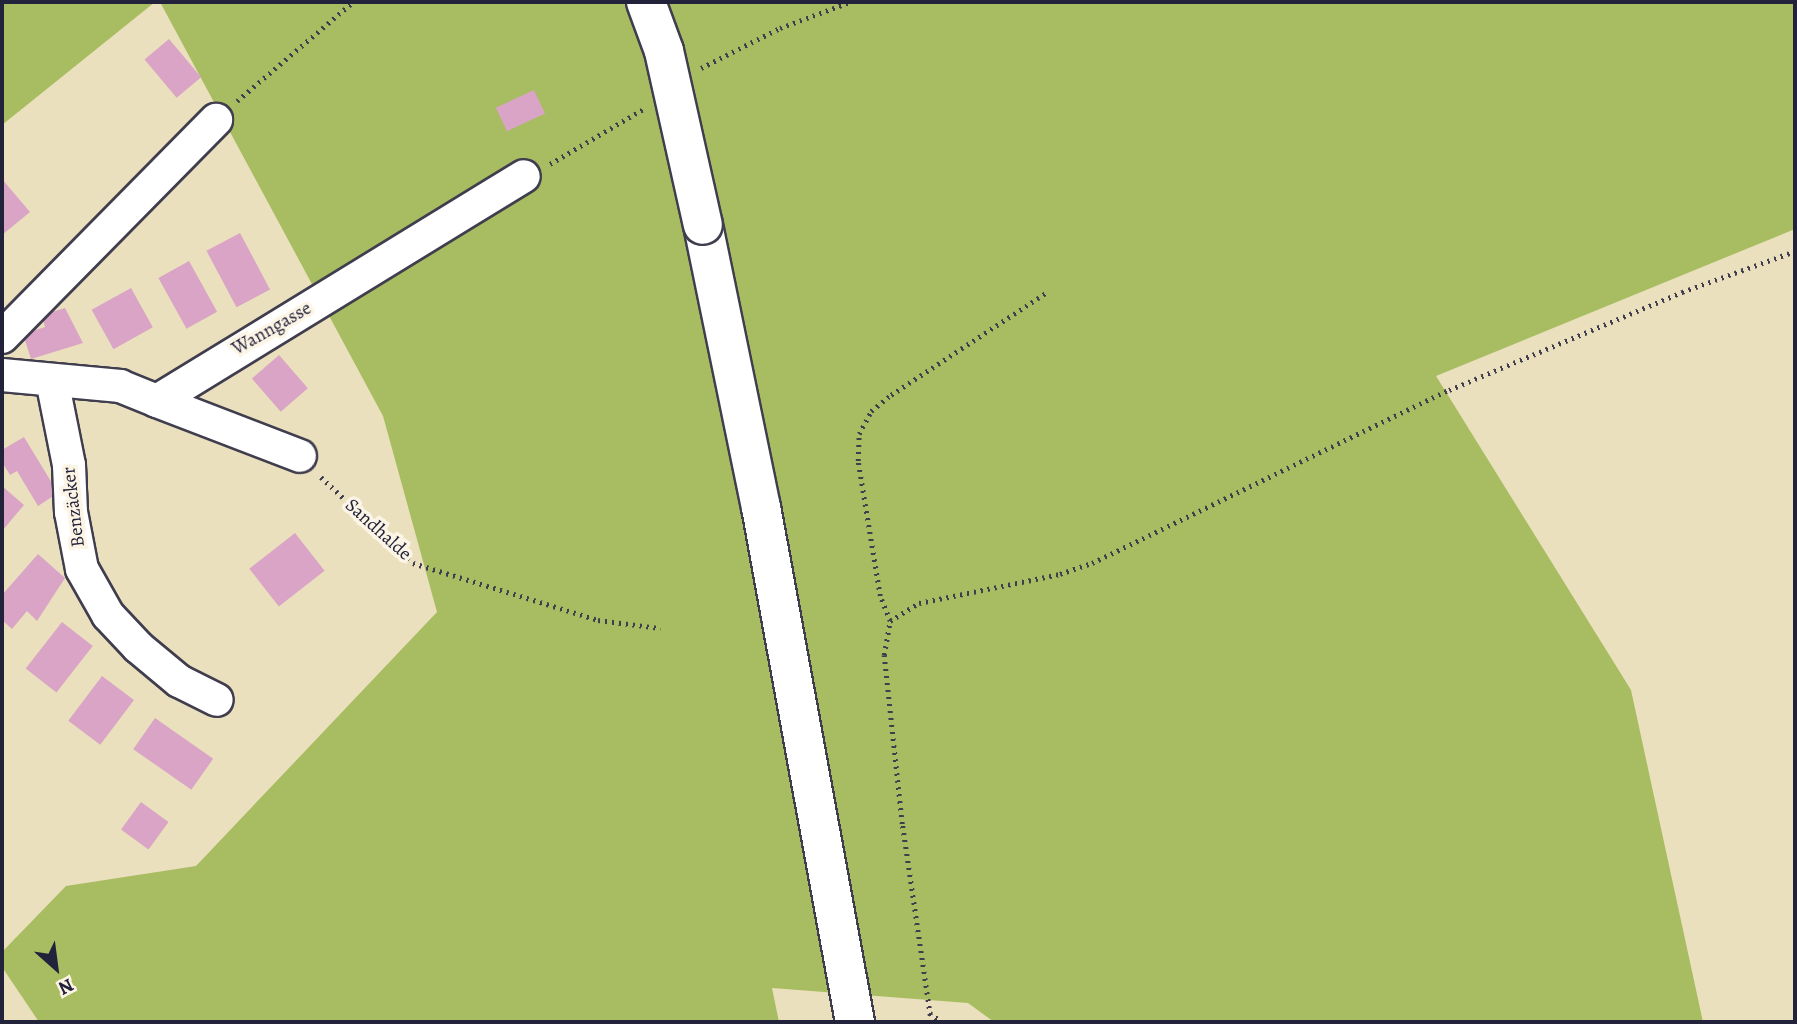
<!DOCTYPE html>
<html>
<head>
<meta charset="utf-8">
<style>
	body { margin:0 }
	#map { position:relative; width:1797px; height:1024px; overflow:hidden; background:#ebe0bd; font-family:Alegreya,serif }
	div>[style] { position:absolute }
	.green>* { inset:0; background:#a8bd61 }
	.building>* { inset:0; background:#d9a4c5; transform-origin:0 0 }
	.path>* { height:4.5px; margin-top:-2.25px; transform-origin:0; background:repeating-linear-gradient(90deg,#403e4e 0 2px,transparent 0 7px) }
	.roads { filter:drop-shadow(2px 0 #403e4e) drop-shadow(-2px 0 #403e4e) drop-shadow(0 2px #403e4e) drop-shadow(0 -2px #403e4e) }
	.minor>* { height:32px; margin:-16px; padding:0 16px; transform-origin:16px; border-radius:16px; background:#fff }
	.secondary>* { height:38px; margin:-19px; padding:0 19px; transform-origin:19px; border-radius:19px; background:#fff }
	.bridges { filter:drop-shadow(2px 0 #403e4e) drop-shadow(-2px 0 #403e4e) drop-shadow(0 2px #403e4e) drop-shadow(0 -2px #403e4e) }
	.secondary-bridge>* { height:38px; margin:-19px; padding:0 19px; transform-origin:19px; border-radius:19px; background:#fff }
	span { translate:-50% -50%; white-space:nowrap; text-align:center; line-height:1.15; -webkit-text-stroke:7px #fcf5e5; paint-order:stroke }
	.street-label { font-size:19px; color:#22223b }
	.frame { position:absolute; inset:0; border:4px solid #22223b; pointer-events:none }
	.north { position:absolute; left:21px; top:933px; width:70px; height:70px; -webkit-text-stroke:5px #fcf5e5; paint-order:stroke; rotate:152deg; font-size:19px; font-weight:700; line-height:28px; text-align:center; color:#22223b }
	.north::after { content:''; display:block; margin:auto; width:24px; height:32px; background:#22223b; clip-path:polygon(50% 0,100% 100%,50% 72%,0 100%) }
</style>
</head>
<body>
<div id="map">
	<div class="green">
		<div style="clip-path:polygon(2px 2px,155px 2px,2px 125px)"></div>
		<div style="clip-path:polygon(160px 2px,1795px 2px,1795px 229px,1436px 376px,1631px 690px,1703px 1022px,994px 1022px,968px 1003px,772px 988px,779px 1022px,39px 1022px,2px 967px,2px 952px,66px 886px,196px 866px,437px 612px,383px 416px)"></div>
	</div>
	<div class="building">
		<div style="left:169px;top:39px;width:50px;height:32px;rotate:50deg"></div>
		<div style="left:534px;top:90px;width:26px;height:42px;rotate:65deg"></div>
		<div style="clip-path:polygon(2px 179px,30px 212px,2px 235px)"></div>
		<div style="left:240px;top:233px;width:64px;height:38px;rotate:62deg"></div>
		<div style="left:189px;top:261px;width:58px;height:35px;rotate:61deg"></div>
		<div style="left:131px;top:288px;width:45px;height:45px;rotate:61deg"></div>
		<div style="clip-path:polygon(65px 308px,83px 343px,31px 359px,23px 334px,45px 327px,42px 315px)"></div>
		<div style="left:279px;top:355px;width:44px;height:36px;rotate:49deg"></div>
		<div style="clip-path:polygon(24px 437px,58px 493px,38px 506px,17px 471px,10px 475px,2px 462px,2px 450px)"></div>
		<div style="clip-path:polygon(2px 486px,24px 505px,2px 531px)"></div>
		<div style="left:295px;top:533px;width:48px;height:58px;rotate:52deg"></div>
		<div style="clip-path:polygon(38px 554px,65px 578px,37px 621px,27px 611px,12px 629px,2px 620px,2px 595px)"></div>
		<div style="left:62px;top:622px;width:39px;height:59px;rotate:38deg"></div>
		<div style="left:102px;top:676px;width:40px;height:56px;rotate:37deg"></div>
		<div style="left:155px;top:718px;width:71px;height:38px;rotate:35deg"></div>
		<div style="left:141px;top:802px;width:34px;height:34px;rotate:36deg"></div>
	</div>
	<div class="path">
		<div style="left:701px;top:68px;width:89px;rotate:-26.9deg"></div>
		<div style="left:780px;top:28px;width:75px;rotate:-20.4deg"></div>
		<div style="left:237px;top:101px;width:153px;rotate:-40.5deg"></div>
		<div style="left:550px;top:164px;width:110px;rotate:-30.5deg"></div>
		<div style="left:321px;top:477px;width:126px;rotate:43.1deg"></div>
		<div style="left:413px;top:563px;width:194px;rotate:17.1deg"></div>
		<div style="left:598px;top:620px;width:63px;rotate:7.4deg"></div>
		<div style="left:890px;top:621px;width:34px;rotate:-32deg"></div>
		<div style="left:919px;top:603px;width:144px;rotate:-11.6deg"></div>
		<div style="left:1060px;top:574px;width:34px;rotate:-19deg"></div>
		<div style="left:1092px;top:563px;width:397px;rotate:-25.9deg"></div>
		<div style="left:1449px;top:390px;width:253px;rotate:-22.8deg"></div>
		<div style="left:1682px;top:292px;width:120px;rotate:-19.9deg"></div>
		<div style="left:930px;top:1013px;width:15px;rotate:37deg"></div>
		<div style="left:931px;top:1022px;width:200px;rotate:-98.3deg"></div>
		<div style="left:902px;top:824px;width:170px;rotate:-96.1deg"></div>
		<div style="left:884px;top:655px;width:35px;rotate:-80deg"></div>
		<div style="left:890px;top:621px;width:27px;rotate:-112deg"></div>
		<div style="left:880px;top:596px;width:137px;rotate:-99.3deg"></div>
		<div style="left:858px;top:461px;width:27px;rotate:-88deg"></div>
		<div style="left:859px;top:434px;width:26px;rotate:-62deg"></div>
		<div style="left:871px;top:411px;width:26px;rotate:-39deg"></div>
		<div style="left:891px;top:395px;width:187px;rotate:-33.4deg"></div>
	</div>
	<div class="roads">
		<div class="minor">
			<div style="left:2px;top:337px;width:305px;rotate:-45.4deg"></div>
			<div style="left:2px;top:375px;width:119px;rotate:5.3deg"></div>
			<div style="left:120px;top:386px;width:40px;rotate:22deg"></div>
			<div style="left:157px;top:401px;width:430px;rotate:-31.5deg"></div>
			<div style="left:52px;top:380px;width:87px;rotate:78.7deg"></div>
			<div style="left:69px;top:465px;width:47px;rotate:87.6deg"></div>
			<div style="left:71px;top:512px;width:58px;rotate:79.1deg"></div>
			<div style="left:82px;top:569px;width:53px;rotate:60.5deg"></div>
			<div style="left:108px;top:615px;width:44px;rotate:46.8deg"></div>
			<div style="left:138px;top:647px;width:53px;rotate:39.7deg"></div>
			<div style="left:179px;top:681px;width:42px;rotate:26.6deg"></div>
			<div style="left:157px;top:401px;width:153px;rotate:21deg"></div>
		</div>
		<div class="secondary">
			<div style="left:703px;top:225px;width:288px;rotate:78.4deg"></div>
			<div style="left:761px;top:507px;width:524px;rotate:79.66deg"></div>
		</div>
	</div>
	<div class="bridges">
		<div class="secondary-bridge">
			<div style="left:646px;top:2px;width:52px;rotate:69.8deg"></div>
			<div style="left:664px;top:51px;width:178px;rotate:77.4deg"></div>
		</div>
	</div>
	<div class="street-label">
		<span style="left:272px;top:329px;rotate:-30deg">Wanngasse</span>
		<span style="left:74px;top:507px;rotate:-97deg">Benzäcker</span>
		<span style="left:378px;top:530px;rotate:42deg">Sandhalde</span>
	</div>
	<div class="frame"></div>
	<div class="north">N</div>
</div>
</body>
</html>
